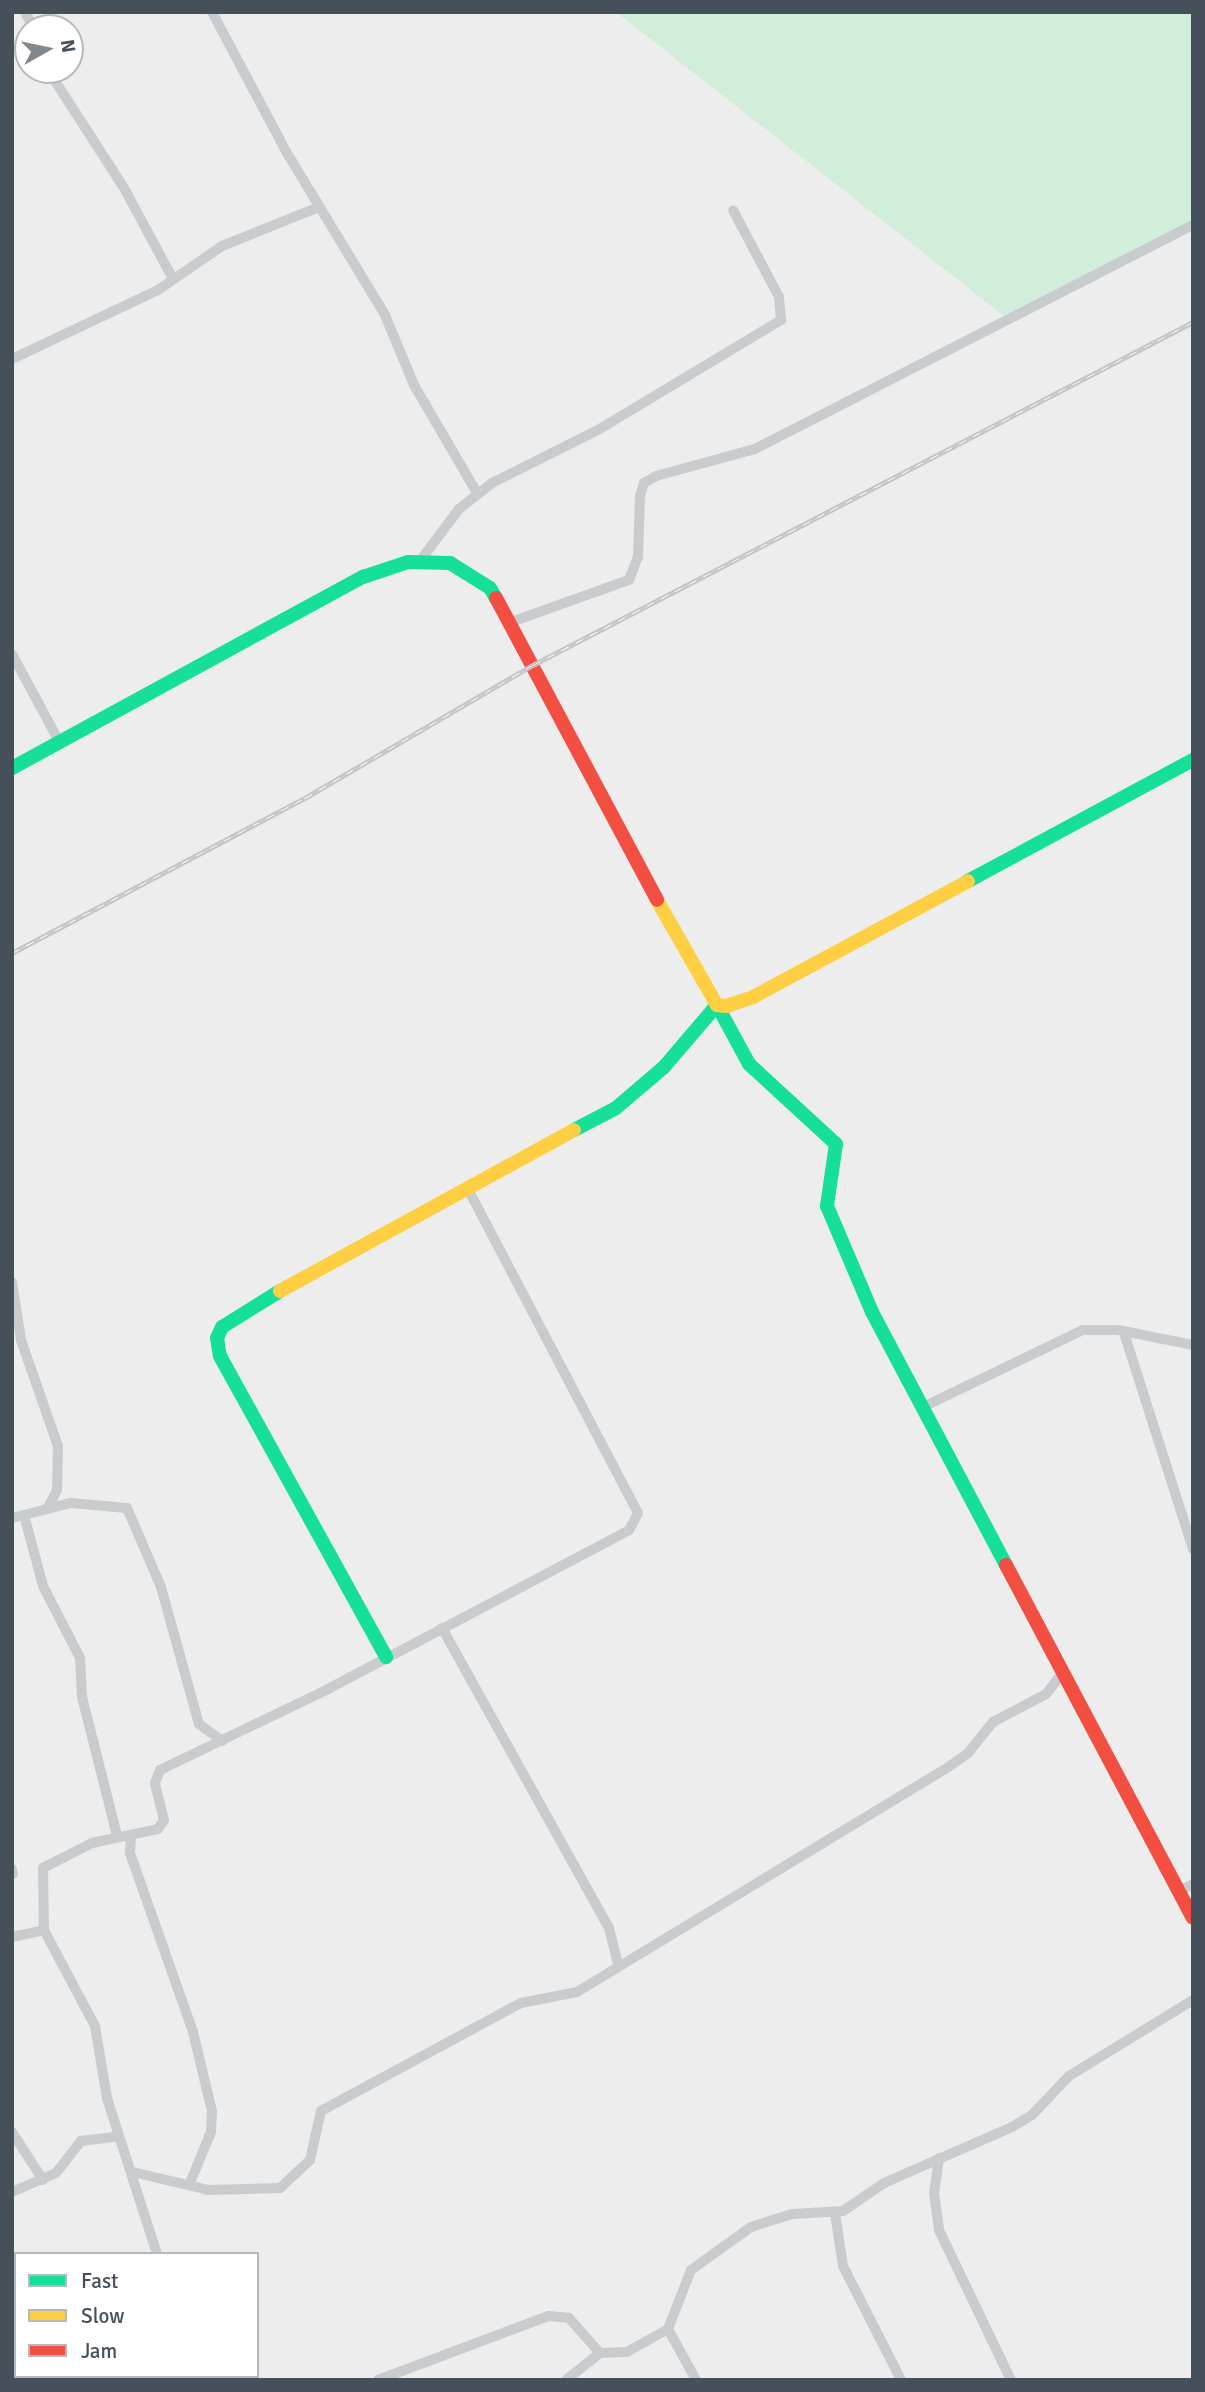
<!DOCTYPE html>
<html>
<head>
<meta charset="utf-8">
<style>
	body { margin:0 }
	#map { position:relative; width:1205px; height:2392px; overflow:hidden; background:#eeeded; font-family:Signika,sans-serif }
	div>[style] { position:absolute }
	.green>* { inset:0; background:#d1eedb }
	.street>* { height:10px; margin:-5px; padding:0 5px; transform-origin:5px; border-radius:5px; background:#c9ccce }
	.fast>* { height:14px; margin:-7px; padding:0 7px; transform-origin:7px; border-radius:7px; background:#16e098 }
	.slow>* { height:14px; margin:-7px; padding:0 7px; transform-origin:7px; border-radius:7px; background:#ffcf43 }
	.jam>* { height:14px; margin:-7px; padding:0 7px; transform-origin:7px; border-radius:7px; background:#f24e42 }
	.rail>* { height:5px; margin-top:-2.5px; transform-origin:0; background:repeating-linear-gradient(90deg,#fff 0 8px,#c4c5c7 0 16px); box-sizing:border-box; border-block:2px solid #c4c5c7 }
	span { translate:-50% -50%; white-space:nowrap; text-align:center; line-height:1.15; -webkit-text-stroke:7px #fff; paint-order:stroke }
	.frame { position:absolute; inset:0; border:14px solid #45505a; pointer-events:none }
	.legend { position:absolute; left:14px; top:2252px; width:245px; height:126px; box-sizing:border-box; background:#fff; border:2px solid #b5b9bd; margin:0; padding:9px 12px; list-style:none; font-size:21px; color:#45505a }
	.legend li { display:flex; align-items:center; gap:14px; height:35px }
	.legend b { width:35px; border:2px solid #b5b9bd }
	.north { position:absolute; left:14px; top:14px; width:70px; height:70px; box-sizing:border-box; background:#fff; border:2px solid #b5b9bd; border-radius:50%; rotate:81deg; font-size:19px; font-weight:700; line-height:28px; text-align:center; color:#45505a }
	.north::after { content:''; display:block; margin:auto; width:24px; height:32px; background:#80878d; clip-path:polygon(50% 0,100% 100%,50% 72%,0 100%) }
</style>
</head>
<body>
<div id="map">
	<div class="green">
		<div style="clip-path:polygon(616px 12px,1193px 12px,1193px 230px,1013px 323px)"></div>
	</div>
	<div class="street">
		<div style="left:25px;top:12px;width:18px;rotate:63deg"></div>
		<div style="left:212px;top:12px;width:160px;rotate:62deg"></div>
		<div style="left:287px;top:153px;width:189px;rotate:58.8deg"></div>
		<div style="left:385px;top:315px;width:76px;rotate:67.5deg"></div>
		<div style="left:414px;top:385px;width:125px;rotate:59.7deg"></div>
		<div style="left:48px;top:70px;width:140px;rotate:57.2deg"></div>
		<div style="left:124px;top:188px;width:103px;rotate:61.7deg"></div>
		<div style="left:12px;top:359px;width:161px;rotate:-25.3deg"></div>
		<div style="left:158px;top:290px;width:78px;rotate:-34.5deg"></div>
		<div style="left:222px;top:246px;width:105px;rotate:-21.9deg"></div>
		<div style="left:420px;top:561px;width:65px;rotate:-53.1deg"></div>
		<div style="left:459px;top:509px;width:42px;rotate:-38.2deg"></div>
		<div style="left:492px;top:483px;width:119px;rotate:-26.6deg"></div>
		<div style="left:598px;top:430px;width:214px;rotate:-31deg"></div>
		<div style="left:781px;top:320px;width:23px;rotate:-95deg"></div>
		<div style="left:779px;top:297px;width:98px;rotate:-117.9deg"></div>
		<div style="left:511px;top:622px;width:125px;rotate:-19.6deg"></div>
		<div style="left:629px;top:580px;width:25px;rotate:-69deg"></div>
		<div style="left:638px;top:557px;width:61px;rotate:-88.1deg"></div>
		<div style="left:640px;top:496px;width:14px;rotate:-73deg"></div>
		<div style="left:644px;top:483px;width:14px;rotate:-30deg"></div>
		<div style="left:656px;top:476px;width:103px;rotate:-15.3deg"></div>
		<div style="left:755px;top:449px;width:492px;rotate:-27.1deg"></div>
		<div style="left:12px;top:654px;width:101px;rotate:61.7deg"></div>
		<div style="left:12px;top:1282px;width:59px;rotate:81.2deg"></div>
		<div style="left:21px;top:1340px;width:112px;rotate:70.8deg"></div>
		<div style="left:58px;top:1446px;width:44px;rotate:91.3deg"></div>
		<div style="left:57px;top:1490px;width:20px;rotate:117deg"></div>
		<div style="left:1125px;top:1336px;width:224px;rotate:72.3deg"></div>
		<div style="left:925px;top:1406px;width:175px;rotate:-25.7deg"></div>
		<div style="left:1083px;top:1330px;width:35px"></div>
		<div style="left:1118px;top:1330px;width:76px;rotate:11.3deg"></div>
		<div style="left:24px;top:1515px;width:73px;rotate:75deg"></div>
		<div style="left:43px;top:1586px;width:81px;rotate:62.8deg"></div>
		<div style="left:80px;top:1658px;width:39px;rotate:87deg"></div>
		<div style="left:82px;top:1697px;width:142px;rotate:75.8deg"></div>
		<div style="left:12px;top:1518px;width:61px;rotate:-14.3deg"></div>
		<div style="left:71px;top:1503px;width:56px;rotate:5.1deg"></div>
		<div style="left:127px;top:1508px;width:86px;rotate:66.7deg"></div>
		<div style="left:161px;top:1587px;width:142px;rotate:74.5deg"></div>
		<div style="left:199px;top:1724px;width:29px;rotate:36deg"></div>
		<div style="left:442px;top:1628px;width:343px;rotate:60.9deg"></div>
		<div style="left:609px;top:1928px;width:38px;rotate:76deg"></div>
		<div style="left:131px;top:1835px;width:18px;rotate:93deg"></div>
		<div style="left:130px;top:1853px;width:190px;rotate:70.6deg"></div>
		<div style="left:193px;top:2032px;width:81px;rotate:76.5deg"></div>
		<div style="left:212px;top:2111px;width:21px;rotate:93deg"></div>
		<div style="left:211px;top:2132px;width:57px;rotate:112.5deg"></div>
		<div style="left:12px;top:1869px;width:5px;rotate:79deg"></div>
		<div style="left:1180px;top:1891px;width:15px;rotate:-28deg"></div>
		<div style="left:12px;top:1937px;width:33px;rotate:-12deg"></div>
		<div style="left:12px;top:2132px;width:57px;rotate:57.1deg"></div>
		<div style="left:939px;top:2158px;width:35px;rotate:98deg"></div>
		<div style="left:934px;top:2193px;width:37px;rotate:82deg"></div>
		<div style="left:939px;top:2230px;width:166px;rotate:64.4deg"></div>
		<div style="left:133px;top:2172px;width:77px;rotate:13.5deg"></div>
		<div style="left:208px;top:2190px;width:72px;rotate:-1.6deg"></div>
		<div style="left:280px;top:2188px;width:41px;rotate:-43deg"></div>
		<div style="left:310px;top:2160px;width:50px;rotate:-77.3deg"></div>
		<div style="left:321px;top:2111px;width:227px;rotate:-28.4deg"></div>
		<div style="left:521px;top:2003px;width:57px;rotate:-11.1deg"></div>
		<div style="left:577px;top:1992px;width:429px;rotate:-31.2deg"></div>
		<div style="left:944px;top:1770px;width:29px;rotate:-35deg"></div>
		<div style="left:968px;top:1753px;width:40px;rotate:-51deg"></div>
		<div style="left:993px;top:1722px;width:60px;rotate:-27.8deg"></div>
		<div style="left:1046px;top:1694px;width:29px;rotate:-52deg"></div>
		<div style="left:12px;top:2192px;width:48px;rotate:-23.4deg"></div>
		<div style="left:56px;top:2173px;width:41px;rotate:-52deg"></div>
		<div style="left:81px;top:2141px;width:38px;rotate:-7deg"></div>
		<div style="left:835px;top:2213px;width:54px;rotate:81.4deg"></div>
		<div style="left:843px;top:2266px;width:128px;rotate:63deg"></div>
		<div style="left:157px;top:2254px;width:164px;rotate:-107.8deg"></div>
		<div style="left:107px;top:2098px;width:73px;rotate:-99.5deg"></div>
		<div style="left:95px;top:2026px;width:109px;rotate:-118deg"></div>
		<div style="left:44px;top:1930px;width:62px;rotate:-90.9deg"></div>
		<div style="left:43px;top:1868px;width:55px;rotate:-27deg"></div>
		<div style="left:92px;top:1843px;width:67px;rotate:-12deg"></div>
		<div style="left:158px;top:1829px;width:11px;rotate:-56deg"></div>
		<div style="left:164px;top:1820px;width:38px;rotate:-104deg"></div>
		<div style="left:155px;top:1783px;width:14px;rotate:-69deg"></div>
		<div style="left:160px;top:1770px;width:187px;rotate:-25.7deg"></div>
		<div style="left:328px;top:1689px;width:340px;rotate:-27.8deg"></div>
		<div style="left:629px;top:1530px;width:19px;rotate:-62deg"></div>
		<div style="left:638px;top:1513px;width:368px;rotate:-117.7deg"></div>
		<div style="left:668px;top:2329px;width:58px;rotate:61.2deg"></div>
		<div style="left:193px;top:2376px;width:4px;rotate:76deg"></div>
		<div style="left:378px;top:2380px;width:182px;rotate:-20.6deg"></div>
		<div style="left:548px;top:2316px;width:21px;rotate:5deg"></div>
		<div style="left:569px;top:2318px;width:47px;rotate:48.5deg"></div>
		<div style="left:600px;top:2353px;width:27px;rotate:-2deg"></div>
		<div style="left:627px;top:2352px;width:47px;rotate:-29.3deg"></div>
		<div style="left:668px;top:2329px;width:63px;rotate:-68.7deg"></div>
		<div style="left:691px;top:2270px;width:74px;rotate:-35.6deg"></div>
		<div style="left:751px;top:2227px;width:43px;rotate:-17.6deg"></div>
		<div style="left:792px;top:2214px;width:51px;rotate:-3.4deg"></div>
		<div style="left:843px;top:2211px;width:50px;rotate:-34.3deg"></div>
		<div style="left:884px;top:2183px;width:140px;rotate:-23.6deg"></div>
		<div style="left:1012px;top:2127px;width:23px;rotate:-31deg"></div>
		<div style="left:1032px;top:2115px;width:54px;rotate:-46.5deg"></div>
		<div style="left:1069px;top:2076px;width:145px;rotate:-31.5deg"></div>
		<div style="left:566px;top:2380px;width:43px;rotate:-38.5deg"></div>
	</div>
	<div class="fast">
		<div style="left:12px;top:768px;width:400px;rotate:-28.6deg"></div>
		<div style="left:363px;top:577px;width:47px;rotate:-18.4deg"></div>
		<div style="left:408px;top:562px;width:42px;rotate:1.4deg"></div>
		<div style="left:450px;top:563px;width:47px;rotate:32deg"></div>
		<div style="left:490px;top:588px;width:12px;rotate:59deg"></div>
		<div style="left:968px;top:881px;width:255px;rotate:-28.3deg"></div>
		<div style="left:574px;top:1130px;width:47px;rotate:-27.6deg"></div>
		<div style="left:616px;top:1108px;width:63px;rotate:-40.5deg"></div>
		<div style="left:664px;top:1067px;width:82px;rotate:-49.5deg"></div>
		<div style="left:717px;top:1005px;width:67px;rotate:61.5deg"></div>
		<div style="left:749px;top:1064px;width:118px;rotate:42.6deg"></div>
		<div style="left:836px;top:1144px;width:63px;rotate:98.3deg"></div>
		<div style="left:827px;top:1206px;width:115px;rotate:67deg"></div>
		<div style="left:872px;top:1312px;width:286px;rotate:62.1deg"></div>
		<div style="left:280px;top:1291px;width:68px;rotate:148.2deg"></div>
		<div style="left:222px;top:1327px;width:12px;rotate:114deg"></div>
		<div style="left:217px;top:1338px;width:18px;rotate:81deg"></div>
		<div style="left:220px;top:1356px;width:344px;rotate:61.1deg"></div>
	</div>
	<div class="slow">
		<div style="left:657px;top:900px;width:121px;rotate:60.3deg"></div>
		<div style="left:717px;top:1005px;width:9px;rotate:6deg"></div>
		<div style="left:726px;top:1006px;width:28px;rotate:-18deg"></div>
		<div style="left:753px;top:997px;width:244px;rotate:-28.3deg"></div>
		<div style="left:280px;top:1291px;width:335px;rotate:-28.7deg"></div>
	</div>
	<div class="jam">
		<div style="left:496px;top:598px;width:342px;rotate:61.9deg"></div>
		<div style="left:1006px;top:1565px;width:399px;rotate:62.1deg"></div>
	</div>
	<div class="rail">
		<div style="left:12px;top:953px;width:331px;rotate:-27.9deg"></div>
		<div style="left:305px;top:798px;width:264px;rotate:-30.3deg"></div>
		<div style="left:533px;top:665px;width:744px;rotate:-27.46deg"></div>
	</div>
	<div class="frame"></div>
	<ul class="legend">
	<li><b style="height:9px;background:#16e098"></b>Fast</li>
	<li><b style="height:9px;background:#ffcf43"></b>Slow</li>
	<li><b style="height:9px;background:#f24e42"></b>Jam</li>
	</ul>
	<div class="north">N</div>
</div>
</body>
</html>
